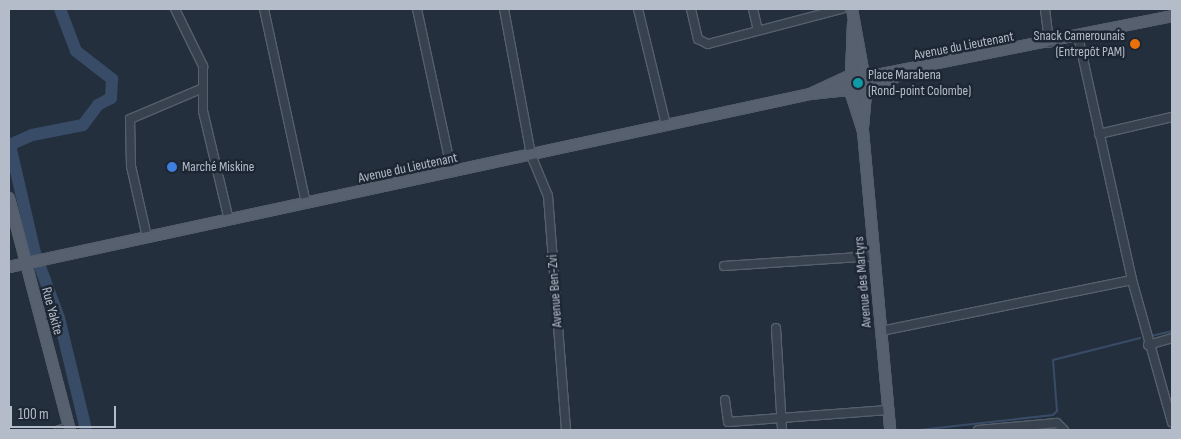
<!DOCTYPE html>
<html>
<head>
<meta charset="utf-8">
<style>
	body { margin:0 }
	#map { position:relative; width:1181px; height:439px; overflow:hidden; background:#242f3e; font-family:"Sofia Sans Condensed",sans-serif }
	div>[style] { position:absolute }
	.stream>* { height:2px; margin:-1px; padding:0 1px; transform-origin:1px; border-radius:1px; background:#394c67 }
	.river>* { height:12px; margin:-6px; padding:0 6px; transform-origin:6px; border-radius:6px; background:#394c67 }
	.roads { filter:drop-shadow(1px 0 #565f6c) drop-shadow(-1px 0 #565f6c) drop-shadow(0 1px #565f6c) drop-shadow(0 -1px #565f6c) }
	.minor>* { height:8px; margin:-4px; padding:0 4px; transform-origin:4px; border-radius:4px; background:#38414e }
	.major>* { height:10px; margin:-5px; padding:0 5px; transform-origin:5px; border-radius:5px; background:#56606e }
	.dots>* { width:14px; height:14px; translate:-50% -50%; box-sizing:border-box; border:2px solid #1d2633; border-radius:50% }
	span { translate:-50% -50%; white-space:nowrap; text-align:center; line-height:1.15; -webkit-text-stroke:5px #1d2633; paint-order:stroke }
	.poi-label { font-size:14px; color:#b4bcc9 }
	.right { translate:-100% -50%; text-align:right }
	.left { translate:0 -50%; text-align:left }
	.street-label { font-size:14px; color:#b4bcc9 }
	.frame { position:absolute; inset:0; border:10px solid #b4bcc9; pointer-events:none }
	.scale { position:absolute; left:10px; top:406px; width:106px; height:22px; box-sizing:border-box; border:2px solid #b4bcc9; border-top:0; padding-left:6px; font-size:15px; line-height:18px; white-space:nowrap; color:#b4bcc9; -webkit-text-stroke:4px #1d2633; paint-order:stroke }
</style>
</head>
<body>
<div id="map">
	<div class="stream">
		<div style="left:1151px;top:336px;width:22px;rotate:-13deg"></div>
		<div style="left:919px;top:430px;width:135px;rotate:-6.4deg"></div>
		<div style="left:1053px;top:415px;width:6px;rotate:-45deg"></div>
		<div style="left:1057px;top:411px;width:51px;rotate:-94.5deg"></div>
		<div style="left:1053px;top:360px;width:90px;rotate:-14.2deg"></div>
	</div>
	<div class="river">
		<div style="left:60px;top:9px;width:45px;rotate:69.1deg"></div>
		<div style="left:76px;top:51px;width:46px;rotate:37.9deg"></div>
		<div style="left:112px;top:79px;width:19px;rotate:93deg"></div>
		<div style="left:111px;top:98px;width:15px;rotate:152deg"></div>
		<div style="left:98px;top:105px;width:25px;rotate:127deg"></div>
		<div style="left:83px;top:125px;width:52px;rotate:168.9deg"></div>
		<div style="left:32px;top:135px;width:24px;rotate:156deg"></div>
		<div style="left:10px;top:145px;width:111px;rotate:77deg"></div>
		<div style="left:35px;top:253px;width:69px;rotate:69.7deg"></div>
		<div style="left:59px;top:318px;width:115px;rotate:76.4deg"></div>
	</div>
	<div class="roads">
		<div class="minor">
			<div style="left:175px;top:9px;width:64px;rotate:63.8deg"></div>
			<div style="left:203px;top:66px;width:45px;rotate:90deg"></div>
			<div style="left:203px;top:111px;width:112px;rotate:76.6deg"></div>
			<div style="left:264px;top:9px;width:199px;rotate:77.8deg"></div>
			<div style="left:417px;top:9px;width:167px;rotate:77.9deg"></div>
			<div style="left:504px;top:9px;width:148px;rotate:79.5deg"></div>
			<div style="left:531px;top:155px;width:44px;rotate:67.5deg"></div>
			<div style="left:548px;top:196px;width:235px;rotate:85.6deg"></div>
			<div style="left:638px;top:9px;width:119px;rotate:76.4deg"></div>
			<div style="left:691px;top:9px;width:31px;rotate:77deg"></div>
			<div style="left:698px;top:39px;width:11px;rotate:27deg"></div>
			<div style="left:708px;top:44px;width:138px;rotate:-14.7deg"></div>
			<div style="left:753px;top:9px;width:22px;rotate:77deg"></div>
			<div style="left:1045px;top:9px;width:34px;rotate:83deg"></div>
			<div style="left:1078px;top:36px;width:250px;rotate:77.5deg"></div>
			<div style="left:1132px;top:280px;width:148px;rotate:74.3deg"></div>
			<div style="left:1099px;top:134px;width:75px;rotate:-13.1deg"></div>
			<div style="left:147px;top:237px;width:73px;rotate:-102.7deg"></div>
			<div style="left:131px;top:166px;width:47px;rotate:-91.2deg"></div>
			<div style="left:130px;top:119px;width:79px;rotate:-23deg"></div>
			<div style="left:724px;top:266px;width:151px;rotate:-3.8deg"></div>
			<div style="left:776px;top:328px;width:102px;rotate:86.6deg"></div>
			<div style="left:881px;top:331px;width:256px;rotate:-11.5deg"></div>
			<div style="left:1148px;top:345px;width:25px;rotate:-16deg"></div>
			<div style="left:725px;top:400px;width:22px;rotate:82deg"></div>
			<div style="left:728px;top:422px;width:160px;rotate:-4.3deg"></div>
			<div style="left:59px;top:430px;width:11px;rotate:-15deg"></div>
			<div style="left:978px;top:430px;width:79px;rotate:-5.1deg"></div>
			<div style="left:1057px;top:423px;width:10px;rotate:45deg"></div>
		</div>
		<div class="major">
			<div style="left:852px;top:9px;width:67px;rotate:79.7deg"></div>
			<div style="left:851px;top:75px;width:51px;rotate:-87.8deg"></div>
			<div style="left:867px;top:77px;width:311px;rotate:-11.3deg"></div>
			<div style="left:869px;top:89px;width:42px;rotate:-24.1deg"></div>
			<div style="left:812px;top:93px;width:47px;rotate:-24.9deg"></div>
			<div style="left:855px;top:73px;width:13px;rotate:18deg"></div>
			<div style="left:867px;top:77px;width:16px;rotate:94deg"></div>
			<div style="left:866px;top:93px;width:10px;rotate:163deg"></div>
			<div style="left:856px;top:96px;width:8px;rotate:-150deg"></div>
			<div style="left:849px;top:92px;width:14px;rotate:-94deg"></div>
			<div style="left:866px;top:93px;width:38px;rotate:95deg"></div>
			<div style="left:863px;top:131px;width:300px;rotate:84.8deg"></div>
			<div style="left:851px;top:94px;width:39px;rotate:72deg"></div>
			<div style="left:9px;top:198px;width:240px;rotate:75.3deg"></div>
			<div style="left:9px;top:267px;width:819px;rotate:-12.19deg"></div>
			<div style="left:810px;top:94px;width:38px;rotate:-6deg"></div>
		</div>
	</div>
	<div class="dots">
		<div style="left:1135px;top:44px;background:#e8710a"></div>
		<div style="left:858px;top:83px;background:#0f9aa8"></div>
		<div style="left:172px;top:167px;background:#3f7fe0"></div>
	</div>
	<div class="poi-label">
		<span class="right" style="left:1125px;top:44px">Snack Camerounais<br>(Entrepôt PAM)</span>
		<span class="left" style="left:868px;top:83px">Place Marabena<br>(Rond-point Colombe)</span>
		<span class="left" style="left:182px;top:167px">Marché Miskine</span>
	</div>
	<div class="street-label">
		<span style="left:964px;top:46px;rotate:-11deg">Avenue du Lieutenant</span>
		<span style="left:408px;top:168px;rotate:-12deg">Avenue du Lieutenant</span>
		<span style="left:863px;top:282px;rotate:-95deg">Avenue des Martyrs</span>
		<span style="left:555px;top:291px;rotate:-94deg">Avenue Ben-Zvi</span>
		<span style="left:52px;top:311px;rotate:75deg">Rue Yakite</span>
	</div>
	<div class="frame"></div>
	<div class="scale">100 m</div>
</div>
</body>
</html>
